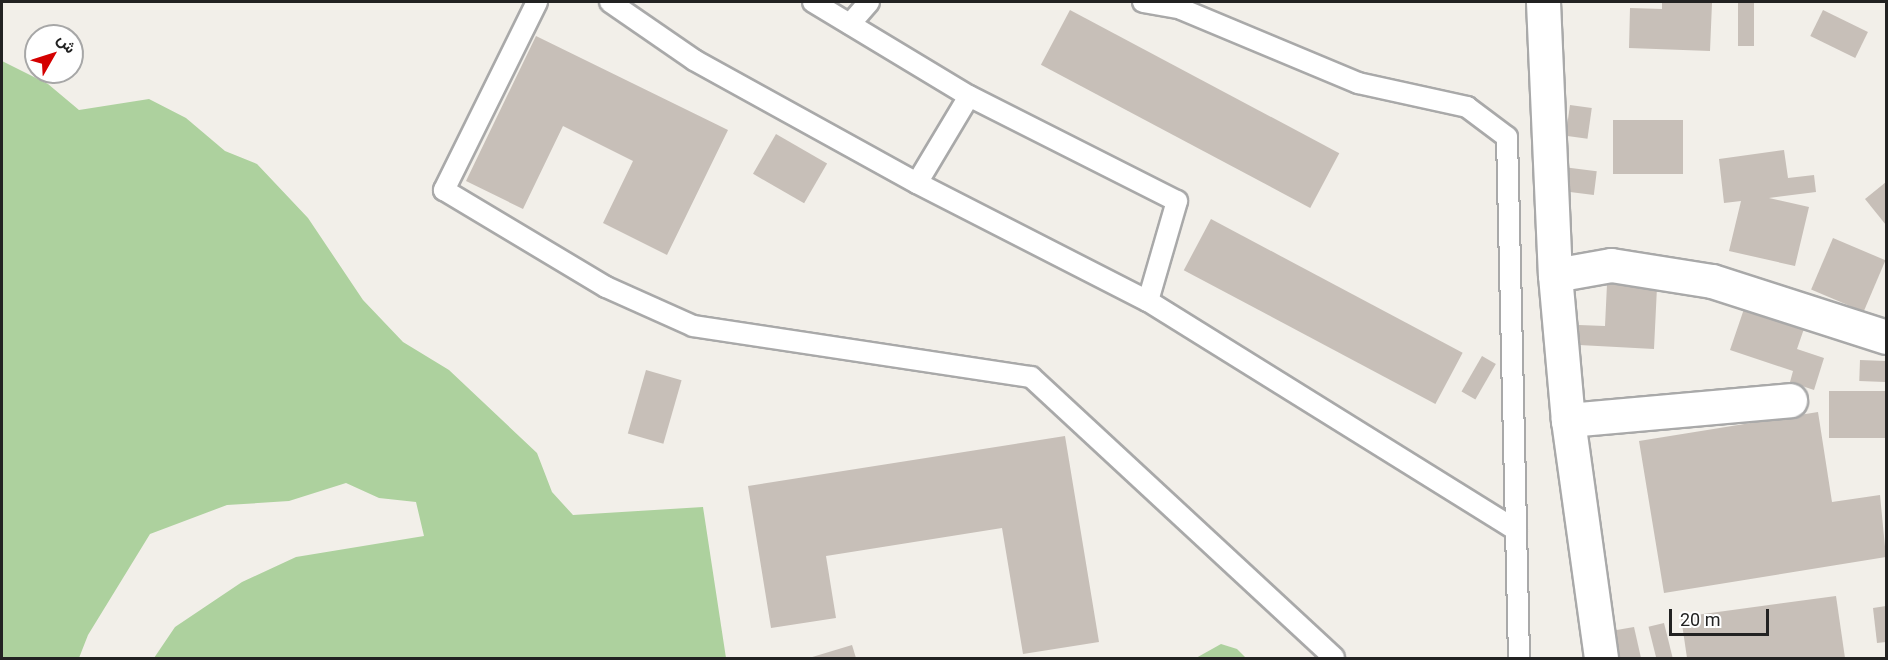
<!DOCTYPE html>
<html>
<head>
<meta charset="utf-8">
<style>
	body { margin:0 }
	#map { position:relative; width:1888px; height:660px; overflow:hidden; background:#f2efe9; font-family:Roboto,Vazirmatn,sans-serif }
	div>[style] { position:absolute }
	.forest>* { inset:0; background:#add19e }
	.building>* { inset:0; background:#c7bfb8; transform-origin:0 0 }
	.roads { filter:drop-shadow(2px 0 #a9a9a9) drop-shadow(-2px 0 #a9a9a9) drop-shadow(0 2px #a9a9a9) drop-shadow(0 -2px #a9a9a9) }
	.service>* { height:20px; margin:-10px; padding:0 10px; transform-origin:10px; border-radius:10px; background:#fff }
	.minor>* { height:33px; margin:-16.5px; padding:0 16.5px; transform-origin:16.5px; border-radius:16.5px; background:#fff }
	span { translate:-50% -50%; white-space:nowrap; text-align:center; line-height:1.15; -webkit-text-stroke:4.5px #fff; paint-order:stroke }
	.frame { position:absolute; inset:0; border:3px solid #222; pointer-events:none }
	.north { position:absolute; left:24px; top:24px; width:60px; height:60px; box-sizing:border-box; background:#fff; border:2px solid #a7a7a7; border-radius:50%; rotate:51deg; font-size:16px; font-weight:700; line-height:24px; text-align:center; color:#222 }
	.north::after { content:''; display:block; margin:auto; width:21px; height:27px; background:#d40000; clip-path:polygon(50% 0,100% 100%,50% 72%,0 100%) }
	.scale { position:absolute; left:1669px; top:609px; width:100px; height:27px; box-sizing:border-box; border:3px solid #222; border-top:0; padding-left:8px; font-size:18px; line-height:21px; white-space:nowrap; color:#222; -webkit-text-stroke:4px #fff; paint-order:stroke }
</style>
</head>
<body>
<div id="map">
	<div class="forest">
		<div style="clip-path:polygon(2px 61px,48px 84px,79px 110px,149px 99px,186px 118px,225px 151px,257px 164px,308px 218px,363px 300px,403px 342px,449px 370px,537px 453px,552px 492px,573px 515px,703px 507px,726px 658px,154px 658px,175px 627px,242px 582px,296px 557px,424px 536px,416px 502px,379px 498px,346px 483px,289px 501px,227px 505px,150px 534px,88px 635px,79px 658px,2px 658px)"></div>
		<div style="clip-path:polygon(1221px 644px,1237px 649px,1246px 658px,1196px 658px)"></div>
	</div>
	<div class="building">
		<div style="clip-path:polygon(1662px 2px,1712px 3px,1710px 51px,1629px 48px,1630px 8px,1662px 9px)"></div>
		<div style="left:1738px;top:2px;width:16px;height:44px"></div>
		<div style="left:1070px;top:10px;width:305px;height:62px;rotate:28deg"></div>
		<div style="left:1823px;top:10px;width:50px;height:29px;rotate:26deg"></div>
		<div style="clip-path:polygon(536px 36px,728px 130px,667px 255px,603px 223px,633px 161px,563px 126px,523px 209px,466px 181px)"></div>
		<div style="left:1570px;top:105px;width:22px;height:31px;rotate:8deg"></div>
		<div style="left:1613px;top:120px;width:70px;height:54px"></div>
		<div style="left:776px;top:134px;width:59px;height:46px;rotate:30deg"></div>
		<div style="clip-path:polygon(1784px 150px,1788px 178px,1814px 175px,1816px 192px,1769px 198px,1809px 207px,1795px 266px,1729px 251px,1741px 201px,1724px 203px,1719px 159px)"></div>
		<div style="left:1563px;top:167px;width:34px;height:24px;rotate:7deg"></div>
		<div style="clip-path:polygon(1886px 182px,1886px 225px,1865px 199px)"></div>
		<div style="left:1211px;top:219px;width:285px;height:58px;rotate:28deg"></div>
		<div style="left:1833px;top:238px;width:57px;height:56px;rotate:23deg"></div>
		<div style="clip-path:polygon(1607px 284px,1657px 287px,1654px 349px,1579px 345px,1579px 325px,1605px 326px)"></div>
		<div style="clip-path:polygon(1746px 303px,1806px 323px,1797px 349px,1824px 358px,1814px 390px,1790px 382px,1793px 371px,1730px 350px)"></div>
		<div style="left:1482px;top:356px;width:16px;height:41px;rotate:30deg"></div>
		<div style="left:1860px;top:360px;width:26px;height:21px;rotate:2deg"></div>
		<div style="left:646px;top:370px;width:37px;height:66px;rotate:16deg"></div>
		<div style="left:1886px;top:391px;width:47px;height:57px;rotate:90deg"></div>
		<div style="clip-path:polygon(1818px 412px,1832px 502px,1880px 495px,1886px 557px,1664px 593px,1639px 441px)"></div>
		<div style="clip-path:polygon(1065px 436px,1099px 642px,1023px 654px,1002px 528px,826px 556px,836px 618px,771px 628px,748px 486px)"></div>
		<div style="clip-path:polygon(1836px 596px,1845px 658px,1687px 658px,1681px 617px)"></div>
		<div style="clip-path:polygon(1886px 606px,1886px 642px,1877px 643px,1873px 608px)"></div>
		<div style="left:1664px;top:623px;width:36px;height:16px;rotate:76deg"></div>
		<div style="clip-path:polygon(1634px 627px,1641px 658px,1617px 658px,1611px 631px)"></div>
		<div style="clip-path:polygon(852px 645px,856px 658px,809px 658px)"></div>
	</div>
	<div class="roads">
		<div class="service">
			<div style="left:537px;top:2px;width:210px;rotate:116.3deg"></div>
			<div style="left:444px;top:190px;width:189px;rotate:30.9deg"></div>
			<div style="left:606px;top:287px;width:95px;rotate:24.1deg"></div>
			<div style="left:693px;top:326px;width:342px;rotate:8.6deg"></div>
			<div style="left:1031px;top:377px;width:413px;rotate:42.8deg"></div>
			<div style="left:610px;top:2px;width:102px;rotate:34.6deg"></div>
			<div style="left:694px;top:60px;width:255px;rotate:28.9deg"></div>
			<div style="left:917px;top:183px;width:259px;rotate:27.1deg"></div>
			<div style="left:1148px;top:301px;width:433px;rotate:31.9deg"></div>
			<div style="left:813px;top:2px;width:182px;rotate:31.1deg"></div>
			<div style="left:969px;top:96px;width:233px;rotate:26.8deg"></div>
			<div style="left:1177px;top:201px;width:104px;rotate:106.2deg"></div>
			<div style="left:1143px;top:2px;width:39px;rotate:10deg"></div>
			<div style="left:1181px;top:9px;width:192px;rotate:22.7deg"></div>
			<div style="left:1358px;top:83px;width:112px;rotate:12.4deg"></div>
			<div style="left:1467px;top:107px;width:50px;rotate:36.9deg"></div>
			<div style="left:1507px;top:137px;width:521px;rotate:88.68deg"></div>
			<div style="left:850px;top:24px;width:29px;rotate:-49deg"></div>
			<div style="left:917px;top:183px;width:101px;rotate:-59.1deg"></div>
		</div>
		<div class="minor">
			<div style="left:1543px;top:2px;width:273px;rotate:87.5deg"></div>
			<div style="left:1555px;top:275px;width:146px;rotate:84.9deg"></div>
			<div style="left:1568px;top:420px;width:240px;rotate:82.1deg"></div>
			<div style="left:1555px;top:275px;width:57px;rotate:-10.1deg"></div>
			<div style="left:1611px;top:265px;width:102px;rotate:9deg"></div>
			<div style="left:1712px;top:281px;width:183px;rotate:17.8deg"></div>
			<div style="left:1568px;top:420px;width:223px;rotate:-5.1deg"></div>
		</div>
	</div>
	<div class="frame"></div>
	<div class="north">ش</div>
	<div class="scale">20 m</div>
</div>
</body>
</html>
